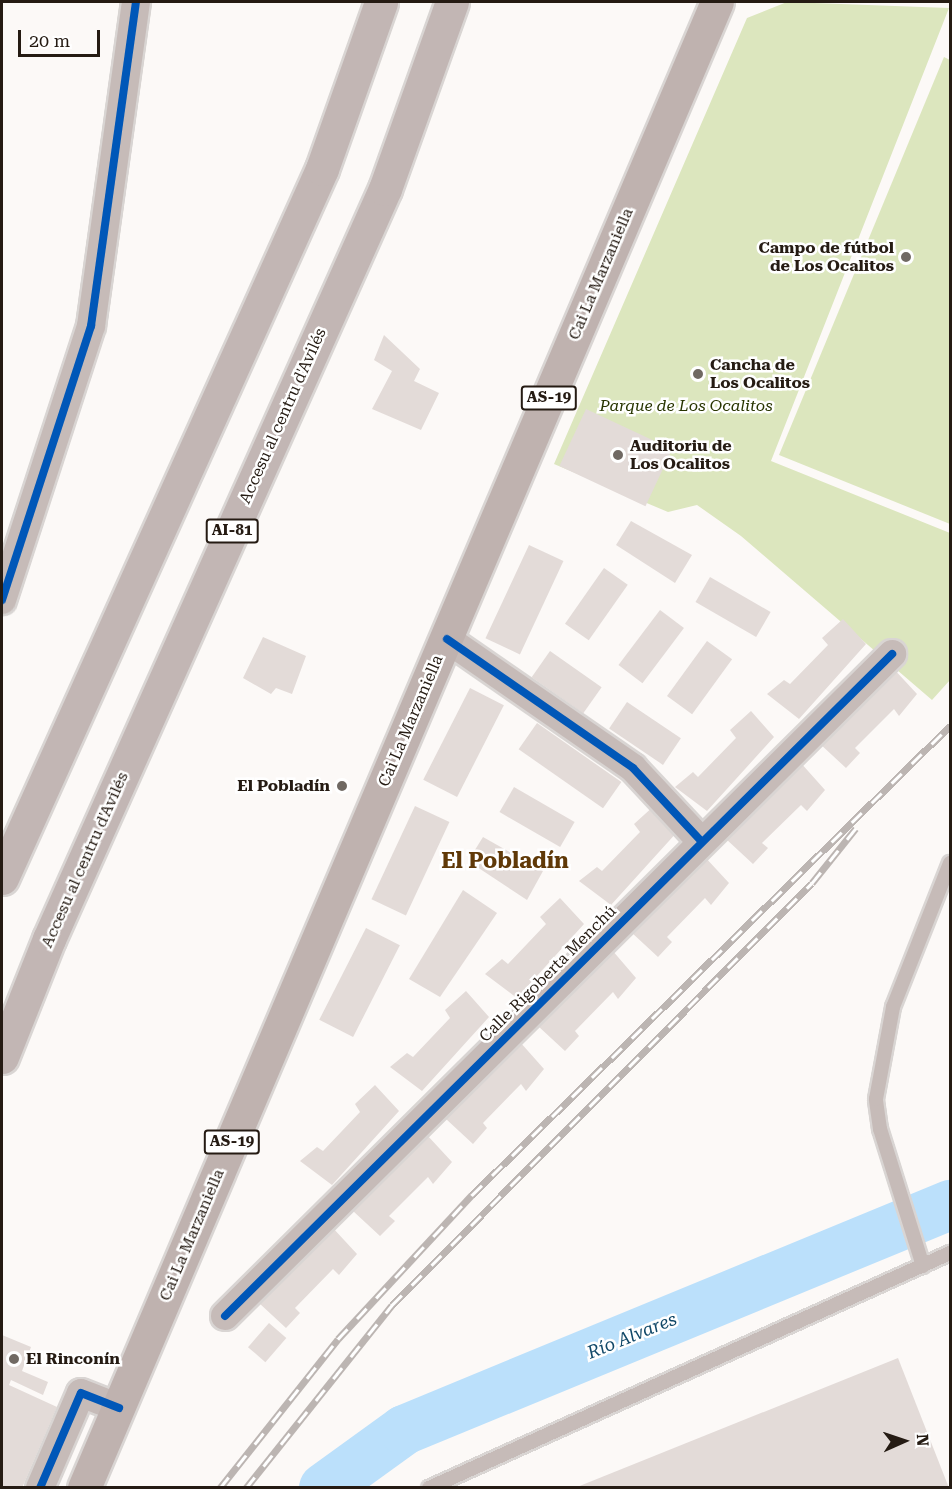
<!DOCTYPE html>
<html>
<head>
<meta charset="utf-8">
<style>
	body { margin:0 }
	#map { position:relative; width:952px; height:1489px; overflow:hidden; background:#fcf9f7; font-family:"Roboto Serif",serif }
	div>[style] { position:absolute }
	.green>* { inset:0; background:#dce6be }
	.river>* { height:50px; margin:-25px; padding:0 25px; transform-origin:25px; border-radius:25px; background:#bbe0fb }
	.building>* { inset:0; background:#e3dbd8; transform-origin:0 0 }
	.roads { filter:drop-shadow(2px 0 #d9d5d3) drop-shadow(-2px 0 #d9d5d3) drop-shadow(0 2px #d9d5d3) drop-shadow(0 -2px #d9d5d3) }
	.service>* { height:14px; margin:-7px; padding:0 7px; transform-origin:7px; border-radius:7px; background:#c6bbb8 }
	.minor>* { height:28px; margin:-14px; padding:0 14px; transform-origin:14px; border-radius:14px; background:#c6bbb8 }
	.primary>* { height:33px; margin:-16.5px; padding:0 16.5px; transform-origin:16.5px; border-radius:16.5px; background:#bfb2af }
	.motorway>* { height:33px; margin:-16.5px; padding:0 16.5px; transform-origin:16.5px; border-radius:16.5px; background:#c2b6b4 }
	.rail>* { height:7px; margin-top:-3.5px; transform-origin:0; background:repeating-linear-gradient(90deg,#fff 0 14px,#bcb5b2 0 28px); box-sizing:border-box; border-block:2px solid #bcb5b2 }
	.cycleway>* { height:8px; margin:-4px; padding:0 4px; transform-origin:4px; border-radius:4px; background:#0057b8 }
	.dots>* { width:16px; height:16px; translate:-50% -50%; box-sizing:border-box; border:3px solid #fff; border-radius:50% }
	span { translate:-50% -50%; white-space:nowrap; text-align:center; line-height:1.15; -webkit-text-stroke:5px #fff; paint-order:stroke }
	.shield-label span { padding:2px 4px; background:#fff; border:2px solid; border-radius:4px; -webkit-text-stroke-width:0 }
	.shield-label { font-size:15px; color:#251b13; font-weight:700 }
	.poi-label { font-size:16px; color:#251b13; font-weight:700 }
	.right { translate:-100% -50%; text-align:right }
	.left { translate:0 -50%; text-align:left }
	.street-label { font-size:16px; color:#251b13 }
	.park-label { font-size:16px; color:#283500; font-style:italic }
	.water-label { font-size:18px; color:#114868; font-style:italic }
	.district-label { font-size:22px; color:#603908; font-weight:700 }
	.frame { position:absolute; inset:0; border:3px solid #251b13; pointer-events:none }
	.north { position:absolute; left:874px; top:1411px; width:60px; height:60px; -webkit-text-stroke:4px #fff; paint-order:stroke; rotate:87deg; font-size:16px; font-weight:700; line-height:24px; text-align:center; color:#251b13 }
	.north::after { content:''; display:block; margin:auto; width:21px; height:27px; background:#251b13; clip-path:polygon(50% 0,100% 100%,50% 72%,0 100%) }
	.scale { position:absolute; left:18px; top:30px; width:82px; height:27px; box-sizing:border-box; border:3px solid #251b13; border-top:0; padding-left:8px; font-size:18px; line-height:21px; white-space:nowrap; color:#251b13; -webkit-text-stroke:4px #fff; paint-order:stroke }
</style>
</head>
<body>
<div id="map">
	<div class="green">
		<div style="clip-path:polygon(787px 2px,949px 8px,771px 461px,950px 533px,950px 680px,932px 700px,741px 536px,697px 505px,668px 512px,554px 464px,747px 18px)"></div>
		<div style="clip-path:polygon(944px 57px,950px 60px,950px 524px,779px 455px)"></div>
	</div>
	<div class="river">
		<div style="left:324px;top:1488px;width:99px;rotate:-35.9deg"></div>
		<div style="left:404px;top:1430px;width:591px;rotate:-22.4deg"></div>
	</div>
	<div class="building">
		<div style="clip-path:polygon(384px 335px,420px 369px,414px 381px,439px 393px,421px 430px,372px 409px,392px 371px,374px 360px)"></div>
		<div style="left:586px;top:409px;width:95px;height:63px;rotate:25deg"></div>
		<div style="clip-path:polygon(631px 521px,692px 555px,675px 583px,616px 545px)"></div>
		<div style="left:529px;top:545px;width:38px;height:103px;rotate:25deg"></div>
		<div style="left:604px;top:568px;width:29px;height:68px;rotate:35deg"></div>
		<div style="left:710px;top:577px;width:70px;height:29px;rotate:30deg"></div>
		<div style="left:660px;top:610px;width:30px;height:69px;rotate:37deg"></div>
		<div style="clip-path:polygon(843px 619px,866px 644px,799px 719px,767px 694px,784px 680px,790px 684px,828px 645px,822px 638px)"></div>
		<div style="clip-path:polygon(263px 637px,306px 656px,292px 694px,276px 688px,271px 694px,243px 678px)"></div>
		<div style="left:707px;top:641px;width:31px;height:68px;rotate:36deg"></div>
		<div style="left:550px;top:651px;width:63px;height:32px;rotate:35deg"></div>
		<div style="clip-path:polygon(892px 667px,917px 694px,899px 716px,894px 709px,855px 748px,860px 753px,846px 768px,819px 743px)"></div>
		<div style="left:470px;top:688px;width:38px;height:103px;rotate:27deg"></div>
		<div style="left:627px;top:702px;width:65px;height:32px;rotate:34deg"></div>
		<div style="clip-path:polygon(751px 711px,774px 737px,707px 811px,675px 787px,693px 772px,698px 777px,736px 738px,730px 730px)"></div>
		<div style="left:537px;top:723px;width:103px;height:32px;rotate:35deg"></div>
		<div style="clip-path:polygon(800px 762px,825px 790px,807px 811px,801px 805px,762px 843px,768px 848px,753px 864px,726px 839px)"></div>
		<div style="left:514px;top:787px;width:70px;height:29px;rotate:30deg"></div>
		<div style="clip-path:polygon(655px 805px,678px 831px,611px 905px,579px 881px,597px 867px,602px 871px,640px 832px,634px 824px)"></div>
		<div style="left:415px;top:806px;width:38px;height:103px;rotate:25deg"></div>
		<div style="clip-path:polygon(483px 837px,543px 871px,527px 900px,468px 861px)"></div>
		<div style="clip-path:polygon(704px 856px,729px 883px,711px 905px,705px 898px,667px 937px,672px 942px,658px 957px,631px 932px)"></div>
		<div style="clip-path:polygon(463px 890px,497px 913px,440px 997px,409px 979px)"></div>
		<div style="clip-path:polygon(560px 898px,584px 924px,517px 998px,485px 974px,502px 959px,508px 964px,546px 924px,540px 917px)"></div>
		<div style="left:366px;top:928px;width:38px;height:103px;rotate:27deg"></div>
		<div style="clip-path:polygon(612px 950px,636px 978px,618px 999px,613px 992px,575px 1031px,579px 1036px,565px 1051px,538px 1026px)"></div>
		<div style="clip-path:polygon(466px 991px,489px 1017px,422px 1091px,390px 1067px,407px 1053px,413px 1057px,450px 1018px,445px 1010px)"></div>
		<div style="clip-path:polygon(520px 1042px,544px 1069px,526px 1091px,521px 1084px,483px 1123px,487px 1128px,473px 1144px,446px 1119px)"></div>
		<div style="clip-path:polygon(375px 1085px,399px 1111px,332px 1185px,300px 1161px,317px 1147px,323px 1151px,360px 1112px,355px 1104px)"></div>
		<div style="clip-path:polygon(427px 1135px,452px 1162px,433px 1184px,428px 1177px,389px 1216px,395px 1221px,380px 1236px,353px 1211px)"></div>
		<div style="clip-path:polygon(332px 1227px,357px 1254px,339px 1275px,333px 1269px,295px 1308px,300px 1313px,286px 1328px,259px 1303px)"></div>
		<div style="left:269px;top:1323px;width:23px;height:32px;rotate:41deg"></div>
		<div style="clip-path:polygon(2px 1335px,31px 1347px,22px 1371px,48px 1382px,43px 1395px,11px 1380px,9px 1385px,57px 1407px,22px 1488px,2px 1488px)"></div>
		<div style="clip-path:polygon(898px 1358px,949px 1488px,577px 1488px,577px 1487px)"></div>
	</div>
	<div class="roads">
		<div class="service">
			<div style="left:923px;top:1266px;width:144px;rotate:-107.4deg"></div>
			<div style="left:880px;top:1129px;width:30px;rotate:-98deg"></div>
			<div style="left:876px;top:1099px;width:94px;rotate:-79.5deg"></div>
			<div style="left:893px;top:1007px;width:155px;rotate:-68.4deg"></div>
			<div style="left:429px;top:1488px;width:572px;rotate:-24.28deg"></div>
		</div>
		<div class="minor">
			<div style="left:2px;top:600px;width:288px;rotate:-72deg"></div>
			<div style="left:91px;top:326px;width:327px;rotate:-82.1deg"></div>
			<div style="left:447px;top:639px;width:226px;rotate:34.7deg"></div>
			<div style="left:633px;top:768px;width:100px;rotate:47deg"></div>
			<div style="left:225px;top:1316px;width:940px;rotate:-44.78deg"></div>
			<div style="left:40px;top:1488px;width:103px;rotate:-66.7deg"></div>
			<div style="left:81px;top:1393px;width:41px;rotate:21.5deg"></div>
		</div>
		<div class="primary">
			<div style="left:84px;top:1488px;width:1615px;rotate:-66.93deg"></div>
		</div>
		<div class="motorway">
			<div style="left:2px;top:878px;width:778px;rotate:-65.71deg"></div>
			<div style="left:322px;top:169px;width:177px;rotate:-70.5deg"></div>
			<div style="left:2px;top:1057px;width:127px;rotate:-68.3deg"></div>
			<div style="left:49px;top:939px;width:822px;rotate:-65.87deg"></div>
			<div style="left:385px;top:189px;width:199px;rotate:-70.3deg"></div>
		</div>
	</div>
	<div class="rail">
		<div style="left:220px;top:1488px;width:190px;rotate:-51.6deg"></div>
		<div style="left:338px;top:1339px;width:197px;rotate:-47.1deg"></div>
		<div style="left:472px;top:1195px;width:670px;rotate:-44.46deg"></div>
		<div style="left:246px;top:1488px;width:234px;rotate:-51.4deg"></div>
		<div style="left:392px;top:1305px;width:595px;rotate:-45.14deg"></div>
		<div style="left:812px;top:883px;width:70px;rotate:-51.3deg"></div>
	</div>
	<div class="cycleway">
		<div style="left:2px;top:600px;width:288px;rotate:-72deg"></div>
		<div style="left:91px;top:326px;width:327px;rotate:-82.1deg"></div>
		<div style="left:447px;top:639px;width:226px;rotate:34.7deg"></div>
		<div style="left:633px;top:768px;width:100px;rotate:47deg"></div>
		<div style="left:225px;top:1316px;width:940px;rotate:-44.78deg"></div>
		<div style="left:40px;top:1488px;width:103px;rotate:-66.7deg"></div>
		<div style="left:81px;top:1393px;width:41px;rotate:21.5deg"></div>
	</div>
	<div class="dots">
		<div style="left:906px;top:257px;background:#706963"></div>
		<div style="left:698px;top:374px;background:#706963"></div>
		<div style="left:618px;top:455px;background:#706963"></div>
		<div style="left:342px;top:786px;background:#706963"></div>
		<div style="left:14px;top:1359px;background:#706963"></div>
	</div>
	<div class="shield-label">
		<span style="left:549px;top:398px">AS-19</span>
		<span style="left:232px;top:531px">AI-81</span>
		<span style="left:232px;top:1142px">AS-19</span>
	</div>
	<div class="poi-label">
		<span class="right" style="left:894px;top:257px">Campo de fútbol<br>de Los Ocalitos</span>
		<span class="left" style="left:710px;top:374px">Cancha de<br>Los Ocalitos</span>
		<span class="left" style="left:630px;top:455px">Auditoriu de<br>Los Ocalitos</span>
		<span class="right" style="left:330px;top:786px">El Pobladín</span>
		<span class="left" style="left:26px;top:1359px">El Rinconín</span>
	</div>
	<div class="street-label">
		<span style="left:601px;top:274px;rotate:-67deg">Cai La Marzaniella</span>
		<span style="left:283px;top:416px;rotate:-66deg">Accesu al centru d'Avilés</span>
		<span style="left:411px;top:721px;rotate:-67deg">Cai La Marzaniella</span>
		<span style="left:85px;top:860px;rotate:-66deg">Accesu al centru d'Avilés</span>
		<span style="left:548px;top:974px;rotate:-45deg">Calle Rigoberta Menchú</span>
		<span style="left:192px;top:1235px;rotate:-67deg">Cai La Marzaniella</span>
	</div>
	<div class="park-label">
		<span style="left:686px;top:406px">Parque de Los Ocalitos</span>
	</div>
	<div class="water-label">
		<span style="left:632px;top:1336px;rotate:-22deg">Río Alvares</span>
	</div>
	<div class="district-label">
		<span style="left:505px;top:861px">El Pobladín</span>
	</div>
	<div class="frame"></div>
	<div class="north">N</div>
	<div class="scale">20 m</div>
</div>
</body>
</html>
